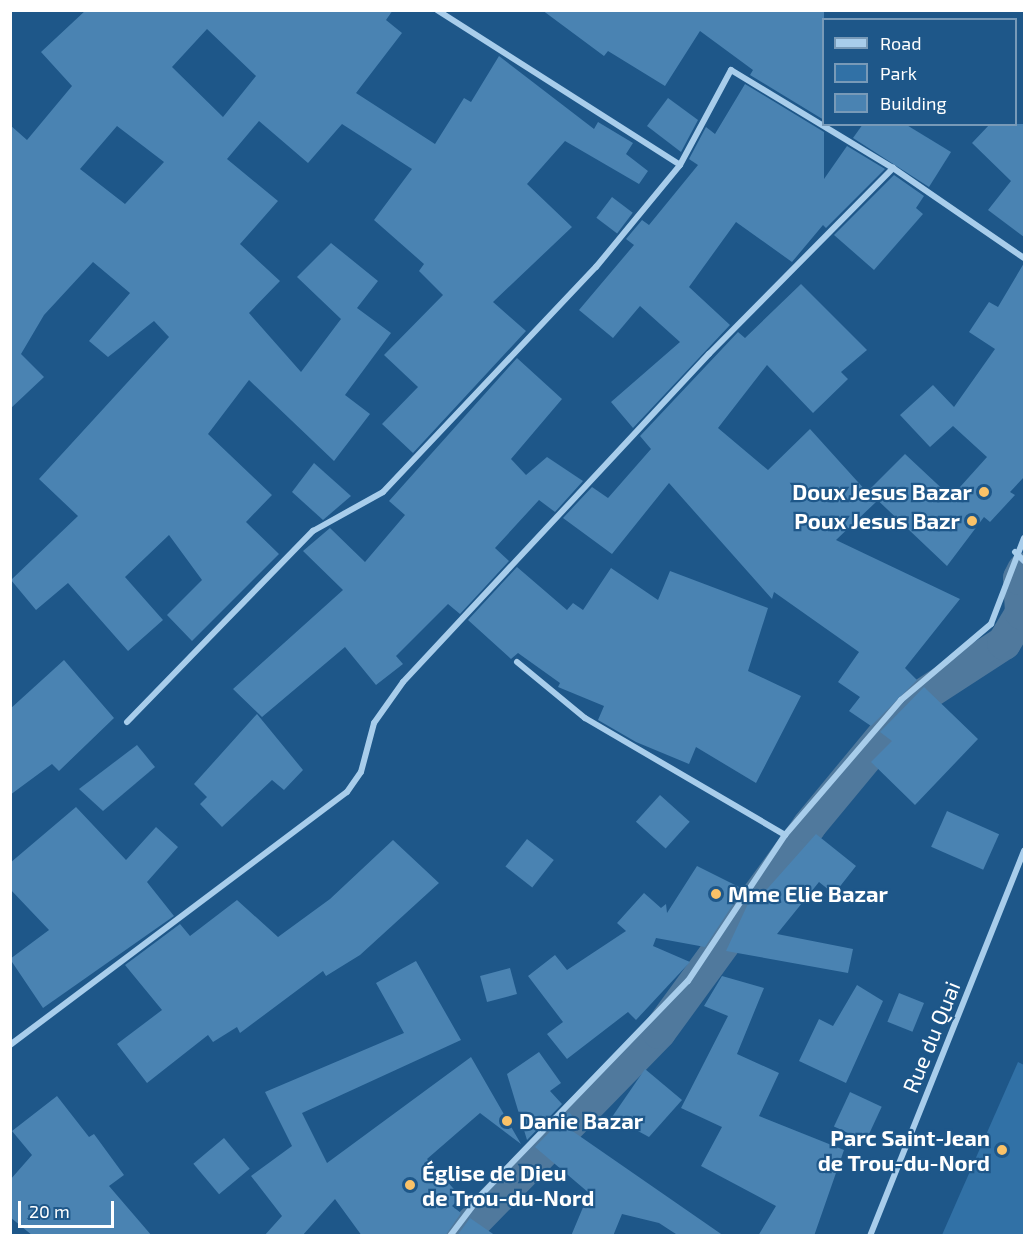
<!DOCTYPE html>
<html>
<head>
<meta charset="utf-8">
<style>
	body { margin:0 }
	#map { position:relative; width:1035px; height:1246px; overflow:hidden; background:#1e5789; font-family:"Exo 2",sans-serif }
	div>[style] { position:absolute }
	.green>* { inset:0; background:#3171a6 }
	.canal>* { height:34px; margin:-17px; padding:0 17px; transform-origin:17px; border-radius:17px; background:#50799d }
	.building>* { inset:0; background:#4a83b2; transform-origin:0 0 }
	.minor>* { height:6px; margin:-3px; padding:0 3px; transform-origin:3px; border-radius:3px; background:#a8cdeb }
	.dots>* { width:16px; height:16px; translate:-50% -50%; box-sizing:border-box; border:3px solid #1e5789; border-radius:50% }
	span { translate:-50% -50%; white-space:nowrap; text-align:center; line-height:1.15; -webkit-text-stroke:4.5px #1e5789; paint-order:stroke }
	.poi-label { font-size:22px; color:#fff; font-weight:700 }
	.right { translate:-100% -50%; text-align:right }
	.left { translate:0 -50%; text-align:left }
	.street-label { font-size:22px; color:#fff }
	.frame { position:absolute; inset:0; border:12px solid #fff; pointer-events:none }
	.legend { position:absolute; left:822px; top:18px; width:195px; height:108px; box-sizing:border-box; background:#1e5789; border:2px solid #789ab8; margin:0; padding:8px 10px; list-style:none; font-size:18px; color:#fff }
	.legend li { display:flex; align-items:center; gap:12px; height:30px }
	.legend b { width:30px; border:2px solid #789ab8 }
	.scale { position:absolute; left:18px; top:1201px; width:96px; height:27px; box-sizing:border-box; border:3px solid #fff; border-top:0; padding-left:8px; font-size:18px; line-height:21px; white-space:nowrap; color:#fff; -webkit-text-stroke:4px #1e5789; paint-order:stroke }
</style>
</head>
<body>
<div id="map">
	<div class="green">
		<div style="clip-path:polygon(1018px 1062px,1024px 1065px,1024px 1235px,942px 1235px)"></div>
	</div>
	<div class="canal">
		<div style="left:460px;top:1236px;width:285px;rotate:-45.7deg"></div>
		<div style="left:659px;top:1032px;width:255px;rotate:-53.9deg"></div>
		<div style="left:809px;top:826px;width:158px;rotate:-50.4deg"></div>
		<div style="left:910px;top:704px;width:112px;rotate:-33deg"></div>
		<div style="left:1004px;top:643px;width:35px;rotate:-59deg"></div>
		<div style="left:1022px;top:613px;width:35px;rotate:-93deg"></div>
		<div style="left:1020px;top:578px;width:9px;rotate:-63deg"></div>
	</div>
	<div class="building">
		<div style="clip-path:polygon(evenodd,86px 10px,393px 10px,386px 20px,402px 33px,356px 93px,435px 144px,464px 98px,471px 102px,499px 56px,594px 129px,598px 122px,633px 143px,626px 154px,648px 171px,639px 184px,565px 141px,527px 184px,572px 227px,493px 302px,526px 331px,413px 453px,382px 424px,418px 387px,384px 355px,443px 295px,419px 271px,424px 264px,374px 220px,412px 169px,342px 124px,308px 163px,259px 121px,227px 159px,278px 201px,240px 244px,280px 281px,249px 313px,301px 372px,341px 319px,297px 277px,331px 243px,378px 281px,357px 308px,391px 333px,345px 395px,370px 414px,334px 461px,249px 380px,208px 434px,272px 495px,246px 522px,279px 554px,192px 641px,167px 615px,202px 580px,169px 535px,125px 577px,163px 620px,128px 651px,68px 583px,36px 610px,11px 580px,78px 516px,39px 479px,169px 337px,154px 321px,108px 357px,89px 341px,130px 293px,93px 262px,44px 315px,21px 354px,44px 377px,10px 409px,10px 125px,27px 140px,72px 86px,41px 52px,86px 10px,207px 29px,256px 76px,223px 117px,172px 67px,207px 29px,86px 10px,117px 126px,164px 162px,125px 204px,80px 169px,117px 126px)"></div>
		<div style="clip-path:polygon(542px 10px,824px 10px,824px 120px,750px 75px,753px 70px,700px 31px,665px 86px,608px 51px,604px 56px)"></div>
		<div style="clip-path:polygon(745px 84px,824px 132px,824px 179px,847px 146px,885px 169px,826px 228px,823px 225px,792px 262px,736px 222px,689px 287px,730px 325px,633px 428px,611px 402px,680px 342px,640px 306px,613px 338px,579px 310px,634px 245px,626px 239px,642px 220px,649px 225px,698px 165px,689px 159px,706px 127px,715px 134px)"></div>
		<div style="clip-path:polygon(668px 98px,698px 120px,681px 152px,647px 126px)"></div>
		<div style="clip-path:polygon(863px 124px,905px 124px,951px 152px,929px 187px,853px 138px)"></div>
		<div style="clip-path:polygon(990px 124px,1024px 124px,1024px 237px,988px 210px,1011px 181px,972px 143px)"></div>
		<div style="clip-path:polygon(894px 175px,924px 196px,916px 208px,923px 214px,874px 270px,834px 235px)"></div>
		<div style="left:612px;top:197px;width:26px;height:26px;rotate:37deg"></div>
		<div style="clip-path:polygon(1024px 263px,1024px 477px,1010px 492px,1015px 495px,990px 522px,984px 517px,947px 566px,868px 491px,905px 454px,951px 497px,987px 457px,953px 426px,930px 447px,900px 415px,933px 385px,954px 407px,995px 349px,969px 332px,989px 302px,998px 307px)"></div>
		<div style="clip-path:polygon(801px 284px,867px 350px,841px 372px,848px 379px,813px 413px,767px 365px,718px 428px,768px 470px,810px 429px,876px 502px,836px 540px,960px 599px,905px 668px,917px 680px,871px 726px,849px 711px,860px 697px,838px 682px,859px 652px,774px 592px,772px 599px,669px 483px,612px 554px,563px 518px,592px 487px,608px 498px,651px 449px,640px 436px,738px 332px,745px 338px)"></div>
		<div style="clip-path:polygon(517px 358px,562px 399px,511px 459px,526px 475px,547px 457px,583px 481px,555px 512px,539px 500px,495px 548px,509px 561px,460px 614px,448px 604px,396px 656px,403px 664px,376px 685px,345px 647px,262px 717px,233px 689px,343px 590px,303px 551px,330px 528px,365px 562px,405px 515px,389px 501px)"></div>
		<div style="clip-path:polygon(314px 463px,351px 496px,323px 520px,292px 492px)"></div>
		<div style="clip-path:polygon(517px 567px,567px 610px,573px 603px,583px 610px,611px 568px,658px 600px,670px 571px,768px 608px,748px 671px,801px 696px,756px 783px,696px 747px,689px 764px,636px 742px,598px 720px,604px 706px,558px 687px,560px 683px,518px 653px,511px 659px,468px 620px)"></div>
		<div style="clip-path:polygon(64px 660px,114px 718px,59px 771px,52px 764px,10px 795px,10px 709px)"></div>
		<div style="clip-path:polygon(924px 687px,978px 739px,915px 805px,871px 762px,892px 741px,880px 732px)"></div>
		<div style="clip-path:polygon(257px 714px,303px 770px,284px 790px,272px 780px,222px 827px,200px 804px,207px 797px,194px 784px)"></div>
		<div style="clip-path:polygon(137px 745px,155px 767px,103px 811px,79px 789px)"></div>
		<div style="left:660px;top:795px;width:40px;height:36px;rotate:42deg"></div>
		<div style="clip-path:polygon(76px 807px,126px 860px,156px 827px,178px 847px,147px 882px,174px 916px,43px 1008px,10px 959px,49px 930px,10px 889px,10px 863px)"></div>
		<div style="left:947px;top:811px;width:57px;height:39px;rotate:24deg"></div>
		<div style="clip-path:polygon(816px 834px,856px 866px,834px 894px,819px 882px,777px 934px,853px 949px,848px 973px,726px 951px,753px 893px,760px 897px)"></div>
		<div style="left:527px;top:839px;width:34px;height:35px;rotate:38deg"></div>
		<div style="clip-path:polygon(393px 840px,439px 883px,360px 955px,326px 976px,323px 971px,240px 1033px,237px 1027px,213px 1042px,208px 1035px,147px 1083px,117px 1044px,162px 1010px,125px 965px,180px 924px,190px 936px,237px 900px,278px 937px,330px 899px)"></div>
		<div style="clip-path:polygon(697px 866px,743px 889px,705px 947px,656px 938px,653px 946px,690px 962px,636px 1020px,628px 1012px,567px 1059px,547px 1034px,563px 1022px,528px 976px,555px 955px,567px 970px,626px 931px,617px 923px,644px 893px,661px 908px,666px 904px,667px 913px)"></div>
		<div style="clip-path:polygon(416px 961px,461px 1040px,302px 1113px,327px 1163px,471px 1057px,521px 1144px,480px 1113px,427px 1159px,461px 1197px,452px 1206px,461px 1213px,445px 1236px,362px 1236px,335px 1199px,302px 1236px,264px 1236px,282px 1216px,251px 1176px,292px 1146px,265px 1092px,404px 1033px,376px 983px)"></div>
		<div style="left:510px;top:968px;width:27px;height:31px;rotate:75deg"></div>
		<div style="clip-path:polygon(722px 976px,764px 988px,737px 1054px,779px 1073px,759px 1116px,844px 1150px,814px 1236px,758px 1236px,776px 1206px,701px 1166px,722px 1127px,681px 1108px,728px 1016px,704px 1006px)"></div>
		<div style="clip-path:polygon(857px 985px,883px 1001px,846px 1083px,799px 1061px,819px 1019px,833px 1026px)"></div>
		<div style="left:899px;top:993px;width:27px;height:31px;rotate:22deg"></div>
		<div style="clip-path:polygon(539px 1052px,561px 1083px,550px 1091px,562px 1104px,527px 1140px,507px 1074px)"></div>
		<div style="clip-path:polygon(645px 1069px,682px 1100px,649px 1137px,612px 1117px)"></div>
		<div style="left:850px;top:1092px;width:35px;height:38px;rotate:25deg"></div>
		<div style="clip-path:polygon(57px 1096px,89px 1137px,94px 1134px,124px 1175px,109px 1186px,152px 1236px,33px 1236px,10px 1217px,10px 1180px,32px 1155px,12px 1131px)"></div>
		<div style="clip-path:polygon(569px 1112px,574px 1118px,568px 1128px,724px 1236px,679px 1236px,659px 1223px,622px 1214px,613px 1236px,571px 1236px,589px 1193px,535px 1147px)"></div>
		<div style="left:224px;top:1138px;width:40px;height:40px;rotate:50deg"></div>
		<div style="clip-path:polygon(470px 1218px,496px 1236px,457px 1236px)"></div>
	</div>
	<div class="minor">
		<div style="left:437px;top:10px;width:288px;rotate:32.5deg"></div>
		<div style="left:1015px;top:552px;width:13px;rotate:45deg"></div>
		<div style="left:517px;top:662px;width:88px;rotate:39.5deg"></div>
		<div style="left:585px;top:718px;width:232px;rotate:30.3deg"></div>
		<div style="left:127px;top:722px;width:267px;rotate:-45.8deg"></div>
		<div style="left:313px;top:531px;width:80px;rotate:-29.1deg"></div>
		<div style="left:383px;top:492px;width:310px;rotate:-46.6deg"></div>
		<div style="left:596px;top:267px;width:132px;rotate:-50.5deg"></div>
		<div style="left:680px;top:165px;width:108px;rotate:-61.8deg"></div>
		<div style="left:731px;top:70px;width:189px;rotate:31.2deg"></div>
		<div style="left:893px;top:168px;width:159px;rotate:34.5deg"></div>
		<div style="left:10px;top:1045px;width:421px;rotate:-36.9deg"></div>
		<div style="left:347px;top:792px;width:24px;rotate:-55deg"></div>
		<div style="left:361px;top:772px;width:51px;rotate:-75.1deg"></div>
		<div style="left:374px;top:723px;width:50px;rotate:-54.7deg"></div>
		<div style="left:403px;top:682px;width:449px;rotate:-47deg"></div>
		<div style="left:709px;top:354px;width:262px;rotate:-45.3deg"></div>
		<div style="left:450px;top:1236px;width:51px;rotate:-52.9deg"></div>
		<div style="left:481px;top:1195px;width:298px;rotate:-46deg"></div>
		<div style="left:688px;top:981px;width:175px;rotate:-56.4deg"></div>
		<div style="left:785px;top:835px;width:178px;rotate:-49.3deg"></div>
		<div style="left:901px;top:700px;width:118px;rotate:-40.2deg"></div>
		<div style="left:991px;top:624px;width:92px;rotate:-69deg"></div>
		<div style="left:870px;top:1236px;width:415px;rotate:-68.2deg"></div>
	</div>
	<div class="dots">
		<div style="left:984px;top:492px;background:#fac268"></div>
		<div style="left:972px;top:521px;background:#fac268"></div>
		<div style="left:716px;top:894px;background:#fac268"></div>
		<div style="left:507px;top:1121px;background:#fac268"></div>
		<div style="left:1002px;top:1150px;background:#fac268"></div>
		<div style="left:410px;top:1185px;background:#fac268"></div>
	</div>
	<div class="poi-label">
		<span class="right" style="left:972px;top:492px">Doux Jesus Bazar</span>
		<span class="right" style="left:960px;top:521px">Poux Jesus Bazr</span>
		<span class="left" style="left:728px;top:894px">Mme Elie Bazar</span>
		<span class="left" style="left:519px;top:1121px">Danie Bazar</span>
		<span class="right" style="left:990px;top:1150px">Parc Saint-Jean<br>de Trou-du-Nord</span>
		<span class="left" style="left:422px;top:1185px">Église de Dieu<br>de Trou-du-Nord</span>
	</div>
	<div class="street-label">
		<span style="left:931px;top:1037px;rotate:-68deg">Rue du Quai</span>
	</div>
	<div class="frame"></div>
	<ul class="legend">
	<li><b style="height:8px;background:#a8cdeb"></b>Road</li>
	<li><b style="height:16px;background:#3171a6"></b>Park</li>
	<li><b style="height:16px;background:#4a83b2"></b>Building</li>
	</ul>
	<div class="scale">20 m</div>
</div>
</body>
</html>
